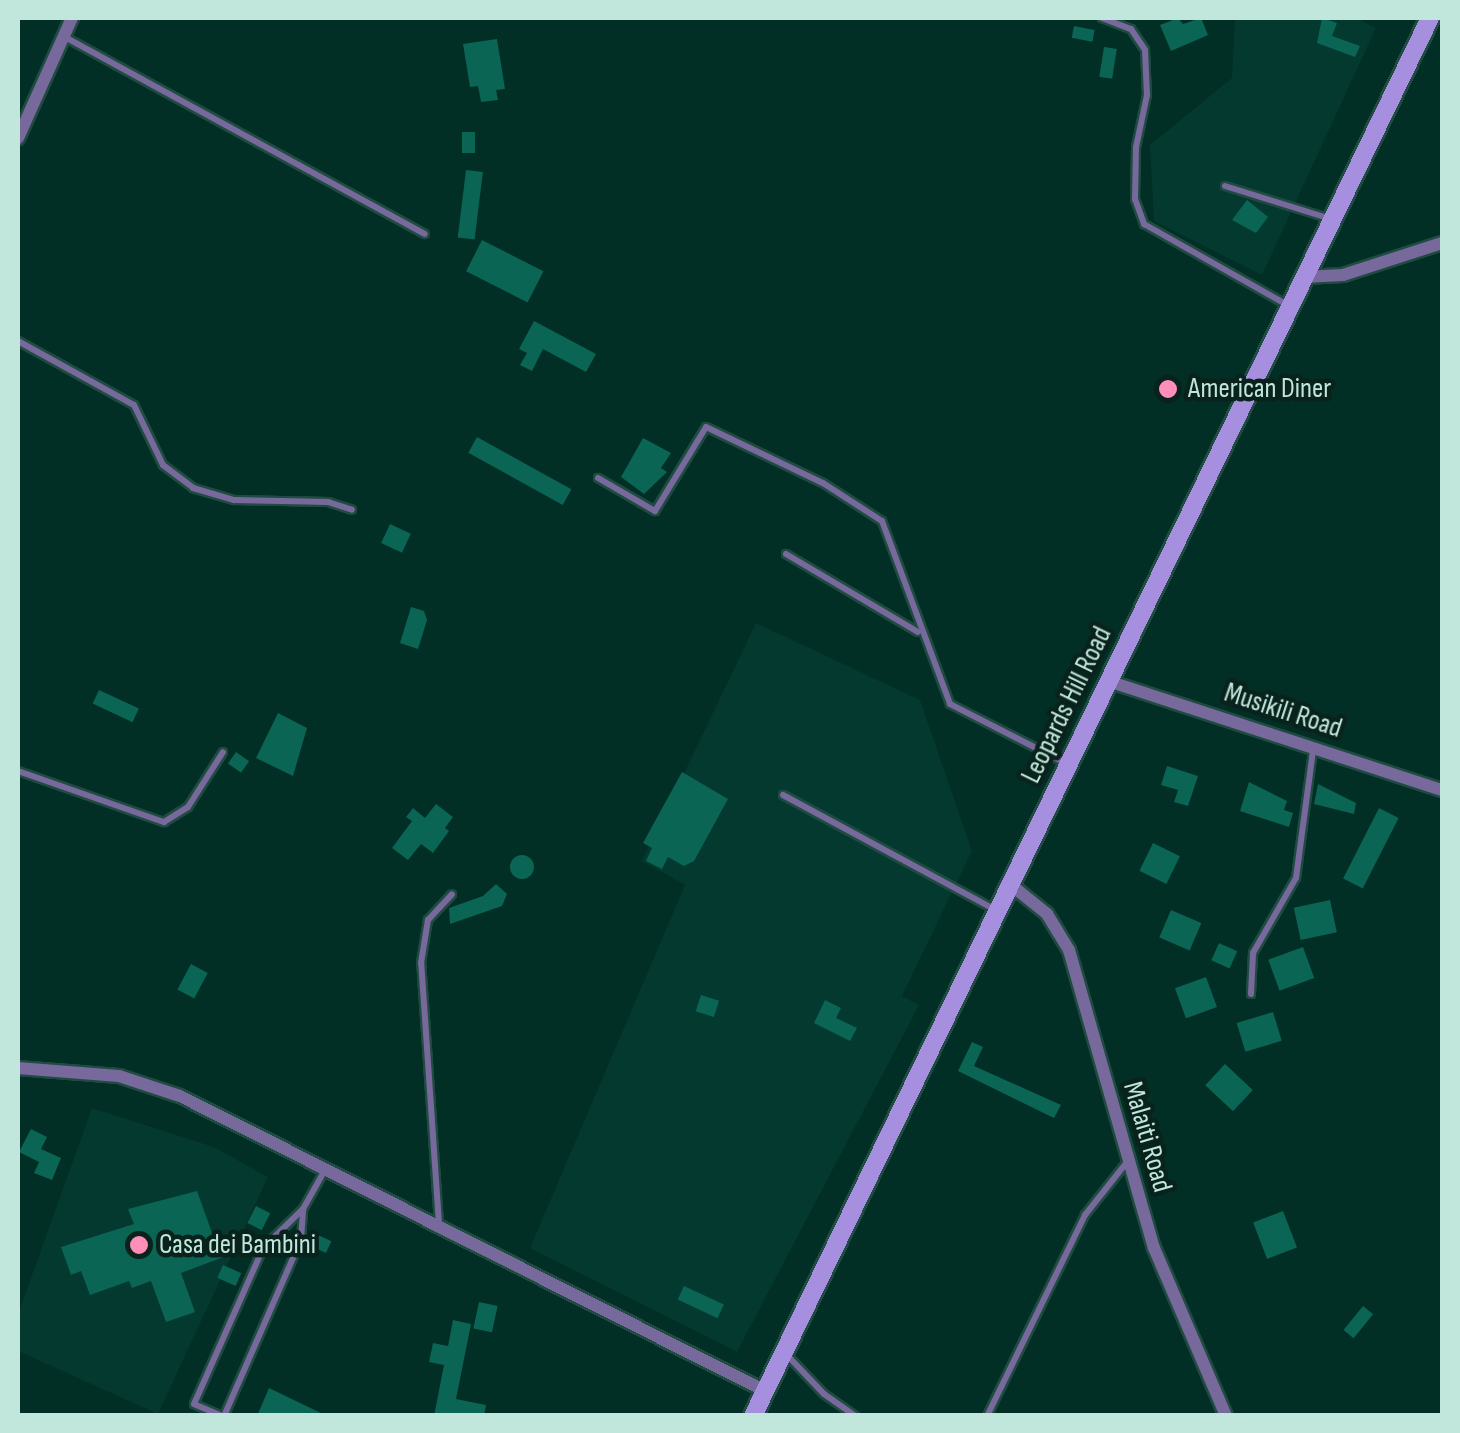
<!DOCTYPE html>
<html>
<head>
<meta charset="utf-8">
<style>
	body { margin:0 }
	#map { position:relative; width:1460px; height:1433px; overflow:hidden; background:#012e25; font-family:"Sofia Sans Condensed",sans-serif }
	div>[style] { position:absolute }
	.built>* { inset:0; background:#043930 }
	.building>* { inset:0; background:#0b6555; transform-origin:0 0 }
	.round { border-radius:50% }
	.roads { filter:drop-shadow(2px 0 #204b42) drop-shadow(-2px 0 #204b42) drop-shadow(0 2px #204b42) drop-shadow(0 -2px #204b42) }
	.lane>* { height:6px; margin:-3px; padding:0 3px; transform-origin:3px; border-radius:3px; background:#77699b }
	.street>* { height:12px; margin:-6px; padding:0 6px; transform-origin:6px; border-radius:6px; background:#77699b }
	.secondary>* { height:18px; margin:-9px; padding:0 9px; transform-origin:9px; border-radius:9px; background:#a68fdf }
	.dots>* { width:28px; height:28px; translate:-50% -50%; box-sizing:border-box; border:5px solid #09221c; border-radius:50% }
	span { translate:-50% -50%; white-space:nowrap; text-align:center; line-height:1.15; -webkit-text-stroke:9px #09221c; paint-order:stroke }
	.poi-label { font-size:28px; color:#c1e6db }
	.left { translate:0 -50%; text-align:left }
	.street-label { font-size:28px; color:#c1e6db }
	.frame { position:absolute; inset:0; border:20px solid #c1e6db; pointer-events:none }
</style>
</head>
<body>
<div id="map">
	<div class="built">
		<div style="clip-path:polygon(1235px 18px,1356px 18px,1376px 28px,1262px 275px,1154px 221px,1150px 145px,1232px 78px)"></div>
		<div style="clip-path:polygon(756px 623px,920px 700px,972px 851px,902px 996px,919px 1005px,737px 1352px,530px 1248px,685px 885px,642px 861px)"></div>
		<div style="clip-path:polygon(92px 1108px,214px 1147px,268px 1177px,158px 1414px,18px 1351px,18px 1314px)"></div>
	</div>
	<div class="building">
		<div style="clip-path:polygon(1178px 18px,1183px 24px,1201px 18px,1208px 35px,1171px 51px,1160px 25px)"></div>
		<div style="clip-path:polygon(1322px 18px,1337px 23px,1332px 36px,1360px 46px,1355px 57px,1317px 43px)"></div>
		<div style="left:1074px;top:26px;width:21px;height:12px;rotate:11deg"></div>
		<div style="clip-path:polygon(497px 39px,505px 89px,496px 90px,498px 100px,481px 102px,478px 86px,470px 87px,463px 44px)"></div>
		<div style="left:1104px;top:47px;width:13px;height:30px;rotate:9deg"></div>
		<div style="left:462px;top:132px;width:13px;height:21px"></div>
		<div style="left:466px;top:170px;width:17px;height:68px;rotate:7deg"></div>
		<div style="clip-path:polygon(1247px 200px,1268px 217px,1256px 233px,1232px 220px)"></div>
		<div style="left:482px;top:240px;width:69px;height:35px;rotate:27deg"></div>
		<div style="clip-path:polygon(534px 321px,596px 354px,586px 372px,543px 349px,532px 371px,520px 365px,527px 353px,519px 349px)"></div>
		<div style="left:477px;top:437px;width:108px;height:18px;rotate:29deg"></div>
		<div style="clip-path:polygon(643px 438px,671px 453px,661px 468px,667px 472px,644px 494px,621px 477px)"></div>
		<div style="left:390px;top:524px;width:23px;height:21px;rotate:25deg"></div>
		<div style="clip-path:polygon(411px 607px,424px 611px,427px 620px,418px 649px,400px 643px)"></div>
		<div style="left:99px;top:690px;width:44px;height:15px;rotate:25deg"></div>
		<div style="clip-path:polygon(278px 713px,307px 728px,293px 776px,256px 758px)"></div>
		<div style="left:236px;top:752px;width:16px;height:14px;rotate:35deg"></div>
		<div style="clip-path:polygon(1167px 766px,1198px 776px,1188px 806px,1174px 802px,1178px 790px,1161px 785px)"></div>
		<div style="clip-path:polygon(682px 772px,728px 799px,694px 861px,684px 866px,668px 857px,662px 869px,646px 861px,652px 848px,643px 843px)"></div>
		<div style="clip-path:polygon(1249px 782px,1287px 801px,1284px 810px,1293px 813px,1289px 827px,1240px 811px)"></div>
		<div style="clip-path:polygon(1318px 784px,1356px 803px,1354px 814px,1314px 804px)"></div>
		<div style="clip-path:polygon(436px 804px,453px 817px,445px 828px,449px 831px,433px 853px,421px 844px,408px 860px,392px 848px,412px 821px,406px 817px,413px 808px,425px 818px)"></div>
		<div style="left:1379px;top:808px;width:22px;height:79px;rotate:27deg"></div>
		<div style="left:1153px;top:843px;width:30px;height:31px;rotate:26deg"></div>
		<div class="round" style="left:510px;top:855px;width:24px;height:24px"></div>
		<div style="clip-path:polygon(496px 884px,507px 894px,502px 906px,450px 924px,449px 908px,483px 896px)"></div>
		<div style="left:1330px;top:900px;width:33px;height:37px;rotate:78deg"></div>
		<div style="left:1171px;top:910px;width:33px;height:30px;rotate:23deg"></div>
		<div style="left:1219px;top:943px;width:20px;height:19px;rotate:24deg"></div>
		<div style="left:1303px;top:947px;width:33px;height:37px;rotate:70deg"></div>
		<div style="left:191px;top:964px;width:19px;height:29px;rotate:28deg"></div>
		<div style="left:1206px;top:977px;width:32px;height:33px;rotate:70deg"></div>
		<div style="left:701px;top:995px;width:19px;height:17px;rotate:18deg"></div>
		<div style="clip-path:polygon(825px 1000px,841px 1008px,836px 1018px,857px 1028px,850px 1041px,814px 1023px)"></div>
		<div style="left:1273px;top:1012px;width:30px;height:38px;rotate:73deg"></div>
		<div style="clip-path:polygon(972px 1042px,983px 1047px,974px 1066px,1061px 1105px,1054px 1118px,958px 1071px)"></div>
		<div style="left:1225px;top:1064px;width:38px;height:29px;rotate:43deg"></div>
		<div style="clip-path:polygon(31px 1129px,47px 1137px,41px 1149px,61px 1158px,52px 1180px,34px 1173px,39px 1162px,19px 1152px)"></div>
		<div style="clip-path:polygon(197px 1191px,221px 1258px,181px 1273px,195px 1312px,166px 1322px,151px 1281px,132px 1288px,129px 1281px,90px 1295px,81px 1271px,71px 1275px,61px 1247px,134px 1224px,128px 1209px)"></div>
		<div style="left:256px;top:1206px;width:16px;height:19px;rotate:27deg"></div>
		<div style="left:1283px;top:1211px;width:39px;height:32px;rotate:69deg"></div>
		<div style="left:316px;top:1234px;width:17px;height:13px;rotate:25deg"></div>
		<div style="left:223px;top:1265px;width:20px;height:14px;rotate:24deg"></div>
		<div style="left:684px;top:1286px;width:44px;height:15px;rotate:25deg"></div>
		<div style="left:479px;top:1302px;width:19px;height:27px;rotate:12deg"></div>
		<div style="left:1363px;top:1306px;width:13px;height:31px;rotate:39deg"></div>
		<div style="clip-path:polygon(453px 1320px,471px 1324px,456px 1399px,486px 1405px,484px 1416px,434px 1416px,444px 1365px,429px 1362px,433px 1343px,448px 1346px)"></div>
		<div style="clip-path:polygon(269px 1388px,327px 1416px,257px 1416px)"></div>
	</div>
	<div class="roads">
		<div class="lane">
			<div style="left:1102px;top:18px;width:31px;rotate:21deg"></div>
			<div style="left:1131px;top:29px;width:25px;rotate:56deg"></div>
			<div style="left:1145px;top:50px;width:45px;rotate:87.5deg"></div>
			<div style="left:1147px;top:95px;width:53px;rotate:101.9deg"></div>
			<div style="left:1136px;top:147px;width:52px;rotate:91.1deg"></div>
			<div style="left:1135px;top:199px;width:27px;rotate:70deg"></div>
			<div style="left:1144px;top:224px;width:167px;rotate:29.5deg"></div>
			<div style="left:65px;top:37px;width:410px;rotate:28.7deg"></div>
			<div style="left:1225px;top:186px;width:111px;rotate:17.3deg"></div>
			<div style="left:18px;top:341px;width:132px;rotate:28.9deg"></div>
			<div style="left:134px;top:405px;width:67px;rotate:64.2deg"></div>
			<div style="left:163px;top:465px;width:38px;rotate:37deg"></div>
			<div style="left:193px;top:488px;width:43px;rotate:16.3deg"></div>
			<div style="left:234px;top:500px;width:94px;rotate:1.2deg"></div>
			<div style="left:328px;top:502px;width:25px;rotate:18deg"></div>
			<div style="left:598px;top:478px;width:66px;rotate:30.1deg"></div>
			<div style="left:655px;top:511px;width:98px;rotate:-58.7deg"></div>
			<div style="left:706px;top:427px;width:130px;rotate:25.6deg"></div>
			<div style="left:823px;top:483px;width:70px;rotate:32.8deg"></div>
			<div style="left:882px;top:521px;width:195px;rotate:69.6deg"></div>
			<div style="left:950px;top:704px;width:131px;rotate:27.1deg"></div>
			<div style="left:786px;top:554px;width:153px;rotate:30.6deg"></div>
			<div style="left:18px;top:771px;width:155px;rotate:19.3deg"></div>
			<div style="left:164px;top:822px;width:28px;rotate:-32deg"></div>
			<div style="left:188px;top:807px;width:65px;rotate:-57.5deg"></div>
			<div style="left:783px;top:795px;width:242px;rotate:28.4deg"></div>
			<div style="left:1251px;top:994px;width:41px;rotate:-87.2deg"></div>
			<div style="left:1253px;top:953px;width:86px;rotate:-60.2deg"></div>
			<div style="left:1296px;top:878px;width:129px;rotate:-82.4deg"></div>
			<div style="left:439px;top:1224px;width:262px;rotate:-93.9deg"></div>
			<div style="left:421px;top:963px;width:44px;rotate:-80.8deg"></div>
			<div style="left:428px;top:920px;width:35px;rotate:-47deg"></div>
			<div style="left:786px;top:1354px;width:55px;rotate:46.5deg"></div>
			<div style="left:824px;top:1394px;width:39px;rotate:35deg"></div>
			<div style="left:222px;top:1416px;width:30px;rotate:-157deg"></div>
			<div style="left:194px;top:1404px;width:171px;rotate:-66.1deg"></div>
			<div style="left:263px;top:1248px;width:56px;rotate:-44.3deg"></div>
			<div style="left:224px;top:1416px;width:192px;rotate:-66.4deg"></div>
			<div style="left:301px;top:1240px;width:31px;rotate:-86deg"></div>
			<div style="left:303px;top:1209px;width:45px;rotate:-60.6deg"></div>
			<div style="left:987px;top:1416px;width:224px;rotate:-64deg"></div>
			<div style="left:1085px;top:1215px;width:68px;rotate:-51.6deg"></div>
		</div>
		<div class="street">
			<div style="left:18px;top:138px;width:132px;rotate:-65.8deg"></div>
			<div style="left:1304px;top:277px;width:39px;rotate:-3deg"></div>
			<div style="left:1343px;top:275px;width:104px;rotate:-17.9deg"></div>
			<div style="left:1108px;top:681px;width:351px;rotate:18.1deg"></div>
			<div style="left:1010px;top:884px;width:48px;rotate:39deg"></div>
			<div style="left:1047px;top:914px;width:42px;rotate:58.6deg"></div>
			<div style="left:1069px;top:950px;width:310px;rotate:74.1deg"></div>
			<div style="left:1154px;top:1248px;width:183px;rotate:66.8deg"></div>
			<div style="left:18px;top:1068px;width:101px;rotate:4.5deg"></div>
			<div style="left:119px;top:1076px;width:64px;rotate:18.2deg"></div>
			<div style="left:180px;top:1096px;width:655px;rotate:26.76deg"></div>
		</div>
		<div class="secondary">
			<div style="left:753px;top:1416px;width:1553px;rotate:-64.16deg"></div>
		</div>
	</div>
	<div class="dots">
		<div style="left:1168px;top:389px;background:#ff8eb9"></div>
		<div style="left:139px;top:1245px;background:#ff8eb9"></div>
	</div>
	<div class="poi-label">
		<span class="left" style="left:1188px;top:389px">American Diner</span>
		<span class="left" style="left:159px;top:1245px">Casa dei Bambini</span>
	</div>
	<div class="street-label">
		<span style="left:1067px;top:705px;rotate:-64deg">Leopards Hill Road</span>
		<span style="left:1283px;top:711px;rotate:18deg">Musikili Road</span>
		<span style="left:1147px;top:1137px;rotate:74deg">Malaiti Road</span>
	</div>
	<div class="frame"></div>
</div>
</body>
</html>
